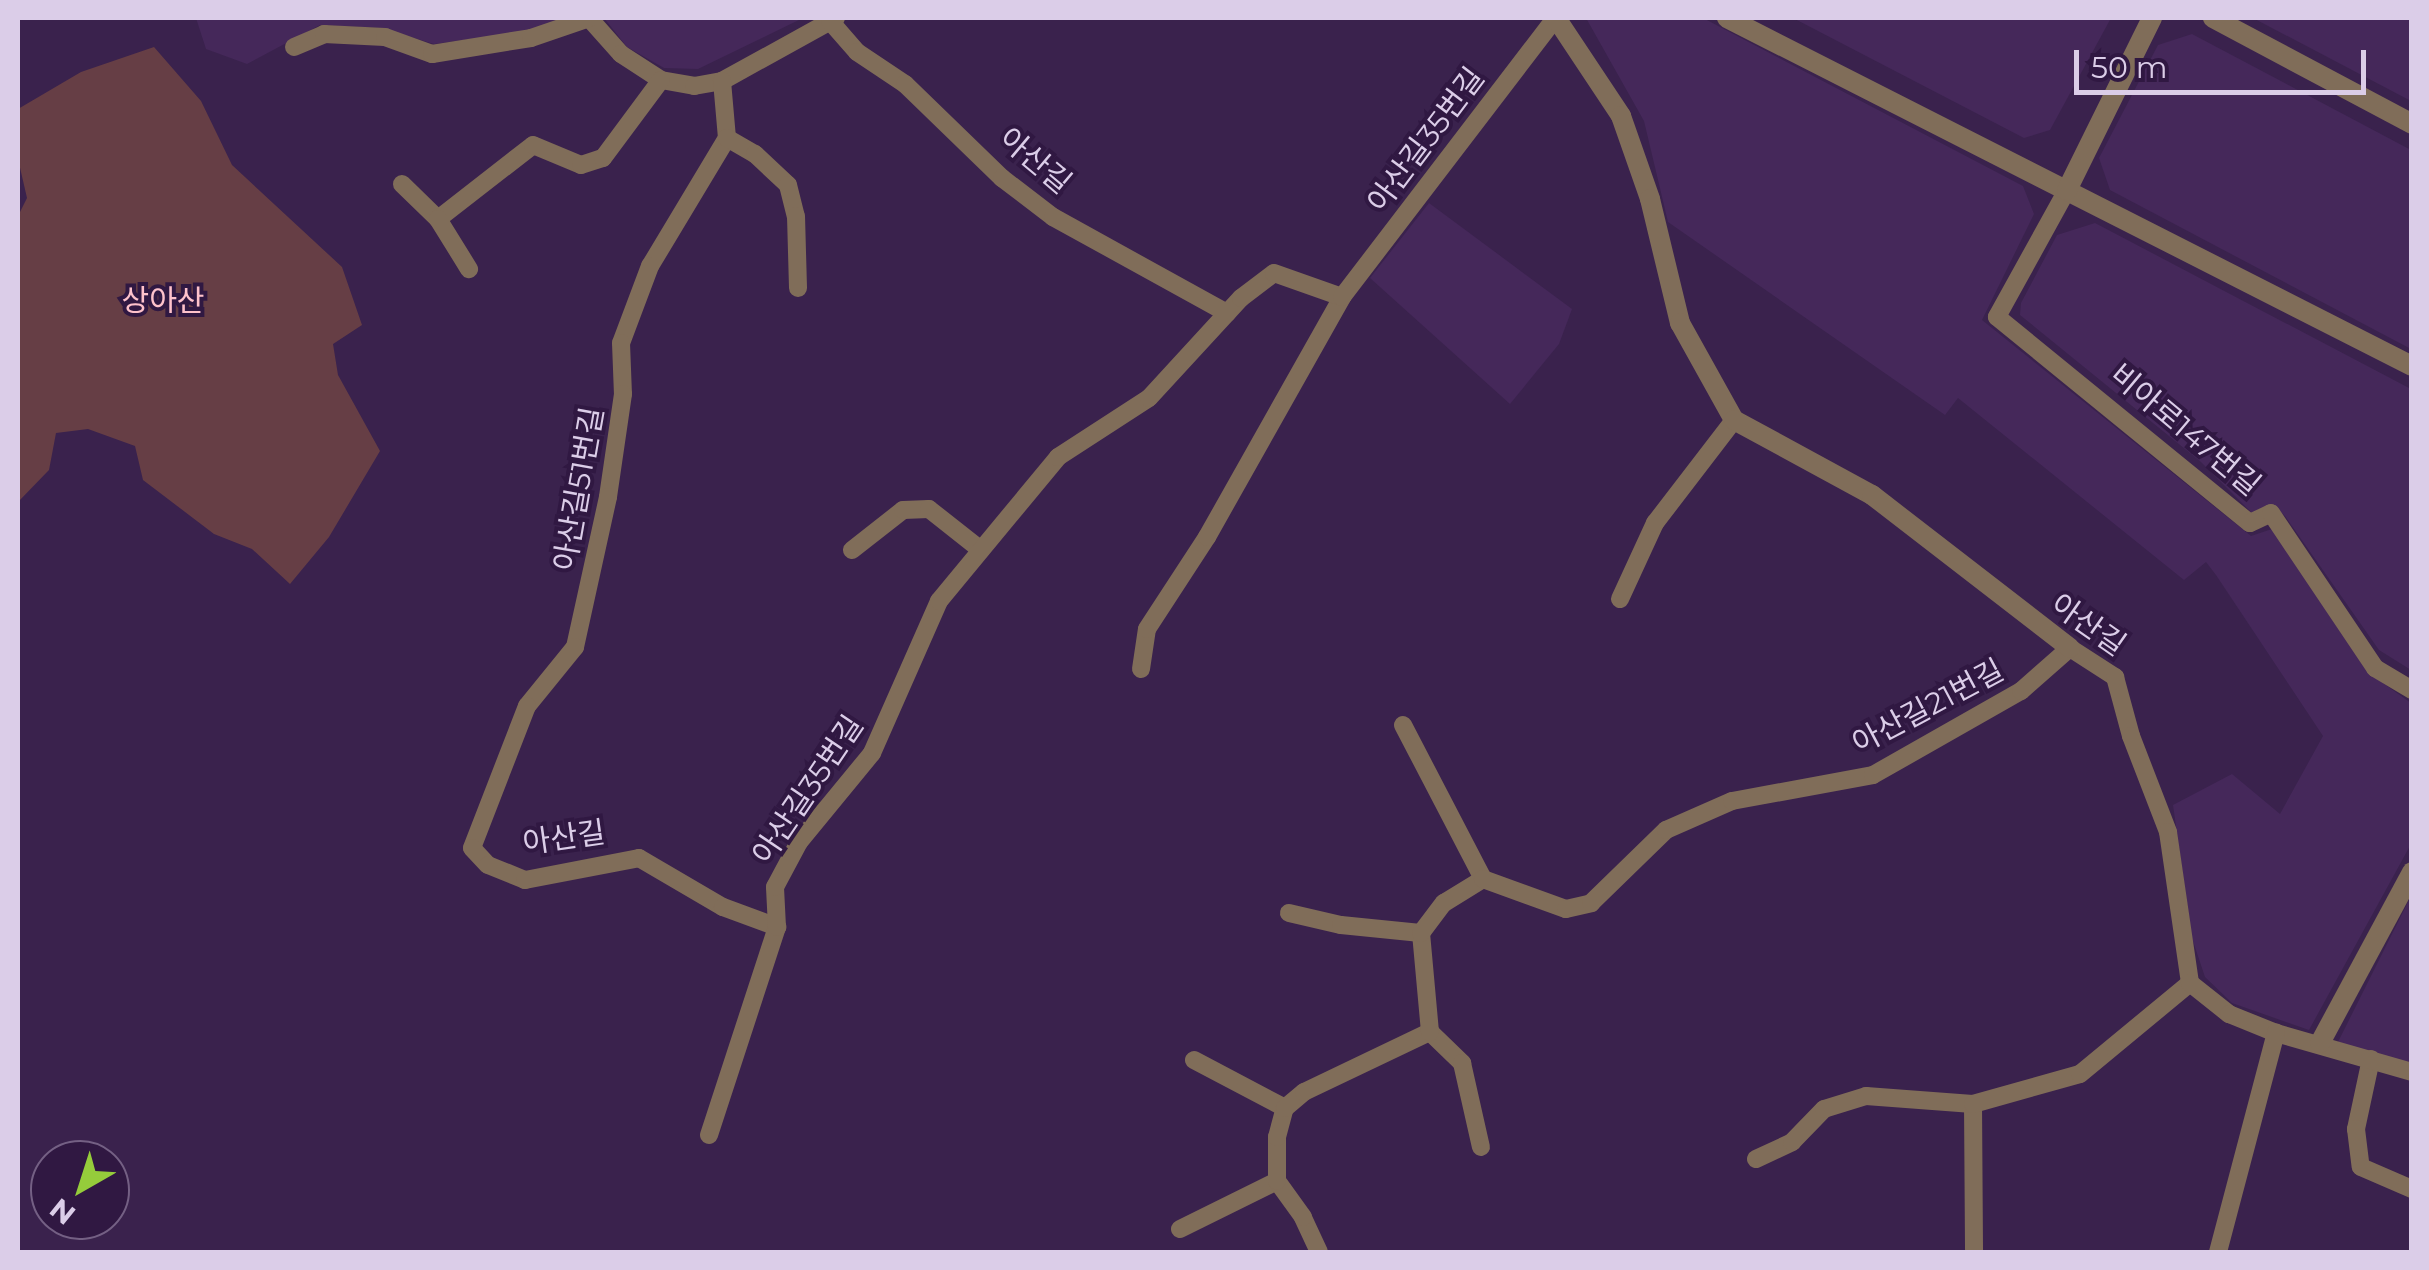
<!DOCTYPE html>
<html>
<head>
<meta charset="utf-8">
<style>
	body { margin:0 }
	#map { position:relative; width:2429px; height:1270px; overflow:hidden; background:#3a224d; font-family:Montserrat,"Noto Sans KR",sans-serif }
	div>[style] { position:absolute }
	.built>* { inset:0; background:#45285a }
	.green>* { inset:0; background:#663e45 }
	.lane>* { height:18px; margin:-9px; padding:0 9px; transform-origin:9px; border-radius:9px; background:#806d59 }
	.street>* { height:20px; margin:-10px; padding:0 10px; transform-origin:10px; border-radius:10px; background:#806d59 }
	span { translate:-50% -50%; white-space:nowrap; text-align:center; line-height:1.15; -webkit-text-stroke:8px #301842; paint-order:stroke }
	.street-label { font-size:30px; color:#dbcde8 }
	.park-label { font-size:30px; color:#fec2cb }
	.frame { position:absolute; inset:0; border:20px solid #dbcde8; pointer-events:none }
	.north { position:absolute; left:30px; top:1140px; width:100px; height:100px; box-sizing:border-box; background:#301842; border:2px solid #746084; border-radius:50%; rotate:219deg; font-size:28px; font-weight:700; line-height:40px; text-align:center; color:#dbcde8 }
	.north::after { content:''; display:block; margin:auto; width:35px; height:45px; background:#95cc3b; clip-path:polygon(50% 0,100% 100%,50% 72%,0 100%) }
	.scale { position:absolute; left:2074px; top:50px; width:292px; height:45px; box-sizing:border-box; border:5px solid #dbcde8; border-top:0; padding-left:12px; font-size:30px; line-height:35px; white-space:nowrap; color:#dbcde8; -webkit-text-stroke:8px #301842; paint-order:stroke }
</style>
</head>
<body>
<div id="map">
	<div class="built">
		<div style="clip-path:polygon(196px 18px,567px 18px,524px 32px,434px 44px,381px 28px,320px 25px,247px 64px,206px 49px)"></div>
		<div style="clip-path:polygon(604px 18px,803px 18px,698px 69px,664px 68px,627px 47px)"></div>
		<div style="clip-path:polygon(1586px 18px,1703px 18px,2023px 186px,2034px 214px,1982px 320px,2251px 536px,2275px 528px,2373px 676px,2411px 703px,2411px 844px,2309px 1030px,2232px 1003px,2205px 977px,2192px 938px,2173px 805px,2232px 774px,2280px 814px,2323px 736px,2216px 575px,2206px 562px,2184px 580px,1958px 398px,1945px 415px,1668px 222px,1644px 121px)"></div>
		<div style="clip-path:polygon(1793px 18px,2111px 18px,2050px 130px,2024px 138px)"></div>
		<div style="clip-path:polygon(2253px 18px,2411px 18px,2411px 101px)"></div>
		<div style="clip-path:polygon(2192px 34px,2411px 150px,2411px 349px,2110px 190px,2099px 158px,2158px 45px)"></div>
		<div style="clip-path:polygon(1429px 203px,1572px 309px,1559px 344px,1510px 404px,1370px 278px)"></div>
		<div style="clip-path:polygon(2095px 223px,2411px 389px,2411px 670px,2379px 650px,2285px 516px,2272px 504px,2252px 513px,2201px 462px,2020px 315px,2021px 303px,2057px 235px)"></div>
		<div style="clip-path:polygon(2411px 896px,2411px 1066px,2338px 1042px)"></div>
	</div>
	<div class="green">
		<div style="clip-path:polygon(154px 47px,201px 101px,232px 165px,342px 267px,362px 325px,333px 344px,338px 375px,380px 451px,329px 537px,290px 584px,252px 549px,214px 534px,143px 480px,135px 446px,88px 429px,56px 433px,49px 470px,18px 502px,18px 216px,27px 198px,18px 159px,18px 109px,81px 72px)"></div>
	</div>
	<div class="lane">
		<div style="left:589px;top:18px;width:48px;rotate:48.4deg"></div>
		<div style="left:621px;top:54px;width:48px;rotate:33deg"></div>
		<div style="left:661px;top:80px;width:34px;rotate:10deg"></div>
		<div style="left:694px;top:86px;width:28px;rotate:-10deg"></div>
		<div style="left:722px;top:81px;width:130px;rotate:-28.9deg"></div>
		<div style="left:830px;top:21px;width:41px;rotate:48.9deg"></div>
		<div style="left:857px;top:52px;width:58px;rotate:33.7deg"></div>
		<div style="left:905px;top:84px;width:135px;rotate:44.1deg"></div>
		<div style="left:1002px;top:178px;width:64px;rotate:37.4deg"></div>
		<div style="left:1053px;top:217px;width:199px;rotate:28.9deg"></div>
		<div style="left:294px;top:47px;width:33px;rotate:-23deg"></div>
		<div style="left:324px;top:34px;width:61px;rotate:2.8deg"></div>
		<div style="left:385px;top:37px;width:50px;rotate:19.9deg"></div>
		<div style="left:432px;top:54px;width:100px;rotate:-9.2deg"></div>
		<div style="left:531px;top:38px;width:61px;rotate:-19deg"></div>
		<div style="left:722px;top:81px;width:57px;rotate:85deg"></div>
		<div style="left:727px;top:138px;width:149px;rotate:121deg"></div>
		<div style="left:650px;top:266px;width:82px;rotate:110.6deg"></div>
		<div style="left:621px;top:343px;width:51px;rotate:87.8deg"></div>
		<div style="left:623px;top:394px;width:104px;rotate:98.3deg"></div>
		<div style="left:608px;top:497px;width:154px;rotate:102.4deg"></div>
		<div style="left:575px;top:647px;width:76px;rotate:129.1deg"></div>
		<div style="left:527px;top:706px;width:152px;rotate:111.2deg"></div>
		<div style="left:472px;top:848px;width:23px;rotate:47deg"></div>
		<div style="left:488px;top:865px;width:40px;rotate:22deg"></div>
		<div style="left:525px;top:880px;width:116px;rotate:-10.9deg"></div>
		<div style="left:639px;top:858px;width:97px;rotate:30.3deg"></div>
		<div style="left:723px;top:907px;width:58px;rotate:20.3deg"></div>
		<div style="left:727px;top:138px;width:32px;rotate:30deg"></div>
		<div style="left:755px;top:154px;width:45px;rotate:43.2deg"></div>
		<div style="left:788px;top:185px;width:32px;rotate:76deg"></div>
		<div style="left:796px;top:216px;width:72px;rotate:88.4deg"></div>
		<div style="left:402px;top:184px;width:50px;rotate:44.2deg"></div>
		<div style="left:438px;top:219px;width:120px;rotate:-37.9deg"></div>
		<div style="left:533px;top:145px;width:52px;rotate:22.6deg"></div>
		<div style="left:581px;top:165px;width:23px;rotate:-18deg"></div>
		<div style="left:603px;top:158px;width:97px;rotate:-53.4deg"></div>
		<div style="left:2067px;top:190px;width:145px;rotate:118.9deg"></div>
		<div style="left:1997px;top:317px;width:326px;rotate:39.2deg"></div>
		<div style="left:2250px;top:523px;width:23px;rotate:-25deg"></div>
		<div style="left:2271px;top:513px;width:187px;rotate:56.1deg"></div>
		<div style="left:2375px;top:668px;width:43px;rotate:30.7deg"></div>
		<div style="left:438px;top:219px;width:59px;rotate:58.2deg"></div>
		<div style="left:852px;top:550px;width:65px;rotate:-38.1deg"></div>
		<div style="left:903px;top:510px;width:26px;rotate:-2deg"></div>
		<div style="left:929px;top:509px;width:66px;rotate:38.3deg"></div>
		<div style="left:1620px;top:599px;width:84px;rotate:-65.3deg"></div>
		<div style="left:1655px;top:523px;width:130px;rotate:-52.5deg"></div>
		<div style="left:1141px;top:669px;width:40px;rotate:-81.5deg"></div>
		<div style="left:1147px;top:629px;width:110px;rotate:-56.9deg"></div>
		<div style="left:1207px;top:537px;width:275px;rotate:-60.6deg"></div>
		<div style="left:1403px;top:725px;width:174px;rotate:62.5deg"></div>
		<div style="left:1289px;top:913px;width:53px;rotate:13deg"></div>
		<div style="left:1341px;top:925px;width:80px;rotate:5.7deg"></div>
		<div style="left:1430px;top:1032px;width:45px;rotate:44.1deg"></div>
		<div style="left:1462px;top:1063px;width:86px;rotate:77.3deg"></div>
		<div style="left:2371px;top:1059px;width:72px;rotate:102.1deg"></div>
		<div style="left:2356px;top:1129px;width:38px;rotate:83deg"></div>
		<div style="left:2361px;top:1167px;width:56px;rotate:23.3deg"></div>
		<div style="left:1194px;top:1060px;width:103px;rotate:27.8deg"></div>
		<div style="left:1973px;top:1104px;width:148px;rotate:89.6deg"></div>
		<div style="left:709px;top:1135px;width:219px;rotate:-71.9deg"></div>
		<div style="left:777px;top:927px;width:40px;rotate:-92.9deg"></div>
		<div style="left:775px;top:887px;width:51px;rotate:-61.9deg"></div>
		<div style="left:799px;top:842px;width:115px;rotate:-50.6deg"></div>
		<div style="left:872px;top:753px;width:166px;rotate:-66.2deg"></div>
		<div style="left:939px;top:601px;width:187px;rotate:-50.4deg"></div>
		<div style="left:1058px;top:457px;width:108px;rotate:-33deg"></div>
		<div style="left:1149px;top:398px;width:136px;rotate:-47.4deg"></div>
		<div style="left:1241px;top:298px;width:41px;rotate:-37.1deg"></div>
		<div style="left:1274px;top:273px;width:72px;rotate:19.4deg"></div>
		<div style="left:1342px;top:297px;width:351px;rotate:-52.6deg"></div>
		<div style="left:1756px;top:1159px;width:40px;rotate:-25deg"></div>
		<div style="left:1792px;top:1142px;width:46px;rotate:-45.9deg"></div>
		<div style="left:1824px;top:1109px;width:44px;rotate:-17.2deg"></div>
		<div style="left:1866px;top:1096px;width:107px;rotate:4.3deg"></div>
		<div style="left:1973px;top:1104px;width:111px;rotate:-15.7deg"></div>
		<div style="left:2080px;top:1074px;width:143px;rotate:-39.6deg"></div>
		<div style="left:1180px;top:1229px;width:108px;rotate:-26.3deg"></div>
		<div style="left:1319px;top:1252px;width:38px;rotate:-115deg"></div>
		<div style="left:1303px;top:1217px;width:44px;rotate:-125.8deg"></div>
		<div style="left:1277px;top:1181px;width:44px;rotate:-90deg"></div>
		<div style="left:1277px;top:1137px;width:30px;rotate:-75deg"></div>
		<div style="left:1285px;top:1108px;width:25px;rotate:-40deg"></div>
		<div style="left:1304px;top:1092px;width:140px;rotate:-25.5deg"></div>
		<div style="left:1430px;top:1032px;width:99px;rotate:-95.2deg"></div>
		<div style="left:1421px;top:933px;width:38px;rotate:-53deg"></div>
		<div style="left:1444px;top:903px;width:46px;rotate:-31.6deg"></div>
		<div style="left:1483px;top:879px;width:88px;rotate:19.9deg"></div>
		<div style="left:1566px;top:909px;width:26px;rotate:-13deg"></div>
		<div style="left:1591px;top:903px;width:105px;rotate:-44.2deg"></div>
		<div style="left:1666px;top:830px;width:72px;rotate:-23.7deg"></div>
		<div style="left:1732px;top:801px;width:143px;rotate:-10.4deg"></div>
		<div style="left:1873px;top:775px;width:170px;rotate:-29.6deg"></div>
		<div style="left:2021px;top:691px;width:65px;rotate:-41.3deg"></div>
		<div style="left:2070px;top:648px;width:54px;rotate:32.8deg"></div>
		<div style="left:2115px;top:677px;width:61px;rotate:74.8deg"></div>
		<div style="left:2131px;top:736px;width:103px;rotate:68.9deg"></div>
		<div style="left:2168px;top:832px;width:153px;rotate:81.7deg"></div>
		<div style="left:2190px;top:983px;width:50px;rotate:38.5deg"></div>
		<div style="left:2229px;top:1014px;width:51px;rotate:22deg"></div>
		<div style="left:2276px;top:1033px;width:141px;rotate:16deg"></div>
		<div style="left:2218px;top:1252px;width:227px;rotate:-75.2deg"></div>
	</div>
	<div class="street">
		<div style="left:1556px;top:18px;width:118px;rotate:56.4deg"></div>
		<div style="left:1621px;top:116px;width:88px;rotate:70.7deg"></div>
		<div style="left:1650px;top:199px;width:128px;rotate:76.4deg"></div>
		<div style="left:1680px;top:323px;width:111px;rotate:60.9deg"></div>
		<div style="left:1734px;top:420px;width:157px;rotate:28.5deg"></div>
		<div style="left:1872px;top:495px;width:250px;rotate:37.7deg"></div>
		<div style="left:1727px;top:18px;width:768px;rotate:26.93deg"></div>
		<div style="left:2213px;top:18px;width:225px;rotate:28deg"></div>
		<div style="left:2067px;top:190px;width:192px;rotate:-63.7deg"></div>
		<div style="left:2320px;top:1043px;width:194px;rotate:-61.7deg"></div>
	</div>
	<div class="street-label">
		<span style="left:1426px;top:140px;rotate:-53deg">아산길35번길</span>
		<span style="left:1035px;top:161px;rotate:40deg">아산길</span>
		<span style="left:2185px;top:430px;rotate:40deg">비아로147번길</span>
		<span style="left:579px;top:489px;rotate:-80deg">아산길51번길</span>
		<span style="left:2088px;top:625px;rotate:35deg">아산길</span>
		<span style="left:1928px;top:707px;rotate:-28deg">아산길21번길</span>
		<span style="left:808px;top:790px;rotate:-56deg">아산길35번길</span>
		<span style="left:564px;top:838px;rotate:-8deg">아산길</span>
	</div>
	<div class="park-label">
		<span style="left:163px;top:301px">상아산</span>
	</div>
	<div class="frame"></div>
	<div class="north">N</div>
	<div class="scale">50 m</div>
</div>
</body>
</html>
